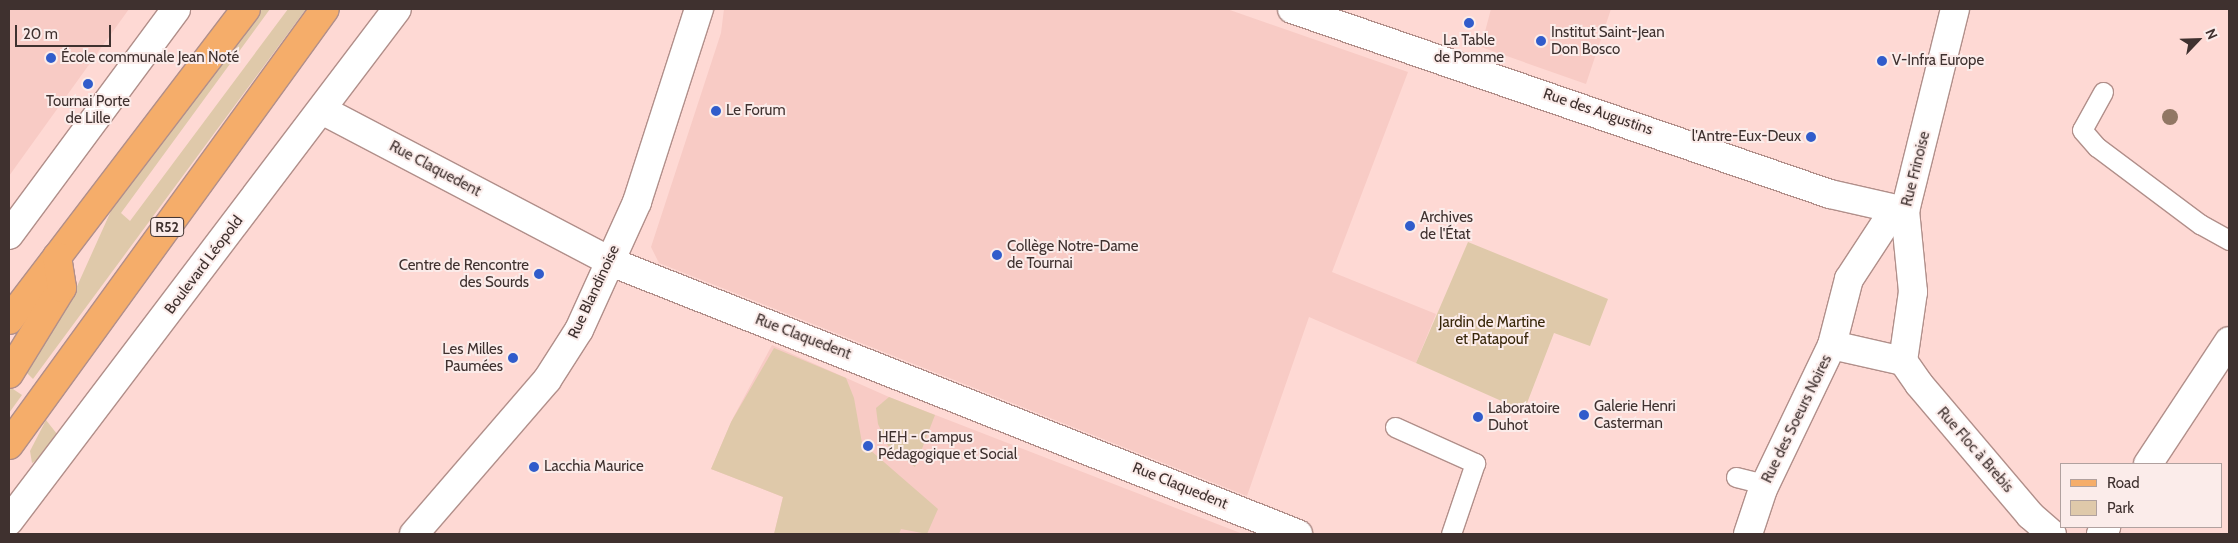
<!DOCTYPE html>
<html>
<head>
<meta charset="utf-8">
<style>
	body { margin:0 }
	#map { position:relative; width:2238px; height:543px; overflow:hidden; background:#fed9d4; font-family:Cabin,sans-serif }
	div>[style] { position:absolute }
	.built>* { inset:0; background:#f8cbc5 }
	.green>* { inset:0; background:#dfc9aa }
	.roads { filter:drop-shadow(1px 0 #b18f8a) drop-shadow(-1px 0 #b18f8a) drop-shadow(0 1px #b18f8a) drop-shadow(0 -1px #b18f8a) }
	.service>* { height:19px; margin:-9.5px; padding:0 9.5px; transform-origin:9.5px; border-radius:9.5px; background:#fff }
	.minor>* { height:28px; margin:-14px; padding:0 14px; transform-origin:14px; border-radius:14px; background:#fff }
	.primary>* { height:28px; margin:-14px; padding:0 14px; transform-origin:14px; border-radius:14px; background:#f5ad6a }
	.trees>* { width:16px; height:16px; margin:-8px; border-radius:50%; background:#917764 }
	.dots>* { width:14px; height:14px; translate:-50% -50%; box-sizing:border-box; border:2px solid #fbecea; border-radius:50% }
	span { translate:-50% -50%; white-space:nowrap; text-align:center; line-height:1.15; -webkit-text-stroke:4px #fbecea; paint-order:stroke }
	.shield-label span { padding:1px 4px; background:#fbecea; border:1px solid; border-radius:4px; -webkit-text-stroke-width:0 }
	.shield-label { font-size:14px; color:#3f312f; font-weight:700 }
	.poi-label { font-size:15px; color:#3f312f }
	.left { translate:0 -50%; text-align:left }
	.right { translate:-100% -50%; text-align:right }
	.street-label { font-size:15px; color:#3f312f }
	.park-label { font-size:15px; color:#372608 }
	.frame { position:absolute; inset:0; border:10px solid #3f312f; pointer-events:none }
	.legend { position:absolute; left:2060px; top:463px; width:162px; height:65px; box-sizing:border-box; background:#fbecea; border:1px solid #b0a19f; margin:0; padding:6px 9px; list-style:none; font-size:15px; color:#3f312f }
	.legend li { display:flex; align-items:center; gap:10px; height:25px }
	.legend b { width:25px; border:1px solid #b0a19f }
	.north { position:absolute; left:2173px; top:15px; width:50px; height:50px; -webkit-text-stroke:4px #fbecea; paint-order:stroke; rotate:66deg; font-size:14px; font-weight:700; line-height:20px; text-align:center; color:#3f312f }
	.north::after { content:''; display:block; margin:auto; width:18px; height:22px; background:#3f312f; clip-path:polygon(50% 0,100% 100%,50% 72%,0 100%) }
	.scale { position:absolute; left:15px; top:25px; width:96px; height:22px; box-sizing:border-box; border:2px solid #3f312f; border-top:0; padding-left:6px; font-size:15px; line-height:18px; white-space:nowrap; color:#3f312f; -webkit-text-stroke:4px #fbecea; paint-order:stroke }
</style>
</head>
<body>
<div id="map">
	<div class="built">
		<div style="clip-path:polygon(9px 9px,129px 9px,9px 176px)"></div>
		<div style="clip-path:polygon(724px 9px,1227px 9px,1408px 72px,1332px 272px,1436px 314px,1416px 363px,1309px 317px,1247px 496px,659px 263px,651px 247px,721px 33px)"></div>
		<div style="clip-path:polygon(1491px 9px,1611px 9px,1586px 84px,1481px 47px)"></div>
		<div style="clip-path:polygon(772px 345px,889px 397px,1243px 534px,774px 534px,783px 497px,711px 469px,733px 418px)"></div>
	</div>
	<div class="green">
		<div style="clip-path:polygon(252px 9px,270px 9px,121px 213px,130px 221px,288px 9px,306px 9px,33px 379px,23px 369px,74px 293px,115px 202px)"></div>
		<div style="clip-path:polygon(1468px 242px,1608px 299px,1590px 346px,1554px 333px,1524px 411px,1416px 363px)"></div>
		<div style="clip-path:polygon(774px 348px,846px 378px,854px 398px,862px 443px,938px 509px,927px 534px,901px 529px,899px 534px,774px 534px,783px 497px,711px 469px,731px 422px)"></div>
		<div style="clip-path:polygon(10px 387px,22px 395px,9px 413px,9px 388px)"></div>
		<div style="clip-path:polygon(889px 397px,935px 415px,915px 467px,888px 446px,878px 424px,876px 408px)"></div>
		<div style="clip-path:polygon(46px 420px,57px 434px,38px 460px,32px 463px,30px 451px)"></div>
	</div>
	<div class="roads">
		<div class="service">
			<div style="left:2103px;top:92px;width:43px;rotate:118.9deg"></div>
			<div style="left:2082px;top:130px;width:23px;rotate:49deg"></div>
			<div style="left:2097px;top:147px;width:129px;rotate:36.8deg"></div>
			<div style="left:2200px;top:224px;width:33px;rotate:29deg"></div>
			<div style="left:1395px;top:427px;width:88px;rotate:24.2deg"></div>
			<div style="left:1475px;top:463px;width:75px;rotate:108.7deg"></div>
			<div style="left:1736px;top:477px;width:30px;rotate:14deg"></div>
		</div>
		<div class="minor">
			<div style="left:1292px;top:9px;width:569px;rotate:18.98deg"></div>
			<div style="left:1830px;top:194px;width:77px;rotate:12.8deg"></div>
			<div style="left:322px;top:110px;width:327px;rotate:27.7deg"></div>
			<div style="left:611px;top:262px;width:739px;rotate:21.6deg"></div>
			<div style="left:9px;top:235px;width:281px;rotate:-53.5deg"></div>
			<div style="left:1832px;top:345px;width:73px;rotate:12.7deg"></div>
			<div style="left:1903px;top:361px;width:70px;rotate:-81.8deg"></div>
			<div style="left:1913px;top:292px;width:81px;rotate:-95.6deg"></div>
			<div style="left:1905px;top:211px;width:208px;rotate:-76.1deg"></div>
			<div style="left:1903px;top:361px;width:28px;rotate:55deg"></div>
			<div style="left:1919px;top:384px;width:172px;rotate:49.7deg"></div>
			<div style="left:2030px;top:515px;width:29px;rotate:41deg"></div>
			<div style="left:2148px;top:464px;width:147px;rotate:-56.6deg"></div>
			<div style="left:9px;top:521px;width:642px;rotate:-52.84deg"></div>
			<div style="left:414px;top:534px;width:203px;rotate:-49.2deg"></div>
			<div style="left:547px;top:380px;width:59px;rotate:-57.4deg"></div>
			<div style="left:579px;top:330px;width:141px;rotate:-65.6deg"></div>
			<div style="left:637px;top:202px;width:203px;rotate:-72.2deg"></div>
			<div style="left:1748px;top:534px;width:47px;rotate:-71.6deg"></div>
			<div style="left:1763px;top:489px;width:160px;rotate:-64.4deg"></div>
			<div style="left:1832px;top:345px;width:68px;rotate:-75.6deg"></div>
			<div style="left:1849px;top:279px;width:66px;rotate:-56.8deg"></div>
			<div style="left:1885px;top:224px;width:24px;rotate:-33deg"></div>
			<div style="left:2101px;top:534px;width:9px;rotate:-54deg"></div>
		</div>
		<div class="primary">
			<div style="left:9px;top:320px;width:391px;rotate:-52.7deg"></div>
			<div style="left:9px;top:374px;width:101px;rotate:-58.4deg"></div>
			<div style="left:62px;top:288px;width:32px;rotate:-99deg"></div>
			<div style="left:9px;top:445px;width:538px;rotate:-54.07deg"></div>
		</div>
	</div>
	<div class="trees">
		<div style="left:2170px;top:117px"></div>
	</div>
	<div class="dots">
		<div style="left:1469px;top:23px;background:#305ccb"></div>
		<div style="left:1541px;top:41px;background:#305ccb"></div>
		<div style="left:51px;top:58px;background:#305ccb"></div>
		<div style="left:1882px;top:61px;background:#305ccb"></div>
		<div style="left:88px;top:84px;background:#305ccb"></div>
		<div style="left:716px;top:111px;background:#305ccb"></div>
		<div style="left:1811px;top:137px;background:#305ccb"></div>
		<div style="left:1410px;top:226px;background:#305ccb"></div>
		<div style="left:997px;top:255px;background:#305ccb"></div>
		<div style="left:539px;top:274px;background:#305ccb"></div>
		<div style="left:513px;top:358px;background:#305ccb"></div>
		<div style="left:1584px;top:415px;background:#305ccb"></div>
		<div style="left:1478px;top:417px;background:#305ccb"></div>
		<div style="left:868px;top:446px;background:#305ccb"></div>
		<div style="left:534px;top:467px;background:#305ccb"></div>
	</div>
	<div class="shield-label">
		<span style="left:167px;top:227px">R52</span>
	</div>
	<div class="poi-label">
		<span class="left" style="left:1551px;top:41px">Institut Saint-Jean<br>Don Bosco</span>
		<span style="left:1469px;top:49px">La Table<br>de Pomme</span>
		<span class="left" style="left:61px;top:58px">École communale Jean Noté</span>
		<span class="left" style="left:1892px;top:61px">V-Infra Europe</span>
		<span style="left:88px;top:110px">Tournai Porte<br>de Lille</span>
		<span class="left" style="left:726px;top:111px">Le Forum</span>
		<span class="right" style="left:1801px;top:137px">l'Antre-Eux-Deux</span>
		<span class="left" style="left:1420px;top:226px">Archives<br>de l'État</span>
		<span class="left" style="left:1007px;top:255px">Collège Notre-Dame<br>de Tournai</span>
		<span class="right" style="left:529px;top:274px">Centre de Rencontre<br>des Sourds</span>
		<span class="right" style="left:503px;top:358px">Les Milles<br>Paumées</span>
		<span class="left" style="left:1594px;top:415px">Galerie Henri<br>Casterman</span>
		<span class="left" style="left:1488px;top:417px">Laboratoire<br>Duhot</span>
		<span class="left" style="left:878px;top:446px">HEH - Campus<br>Pédagogique et Social</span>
		<span class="left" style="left:544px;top:467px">Lacchia Maurice</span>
	</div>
	<div class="street-label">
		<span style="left:1598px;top:112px;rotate:19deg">Rue des Augustins</span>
		<span style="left:435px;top:169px;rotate:28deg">Rue Claquedent</span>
		<span style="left:1916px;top:169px;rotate:-76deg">Rue Frinoise</span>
		<span style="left:204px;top:265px;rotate:-53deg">Boulevard Léopold</span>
		<span style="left:594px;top:292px;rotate:-65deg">Rue Blandinoise</span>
		<span style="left:803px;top:337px;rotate:21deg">Rue Claquedent</span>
		<span style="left:1797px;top:419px;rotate:-64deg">Rue des Soeurs Noires</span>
		<span style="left:1975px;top:450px;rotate:49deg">Rue Floc à Brebis</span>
		<span style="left:1180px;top:486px;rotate:22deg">Rue Claquedent</span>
	</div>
	<div class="park-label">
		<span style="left:1492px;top:331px">Jardin de Martine<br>et Patapouf</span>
	</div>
	<div class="frame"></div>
	<ul class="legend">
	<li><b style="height:6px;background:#f5ad6a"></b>Road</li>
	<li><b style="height:14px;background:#dfc9aa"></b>Park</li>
	</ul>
	<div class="north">N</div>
	<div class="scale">20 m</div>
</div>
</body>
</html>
